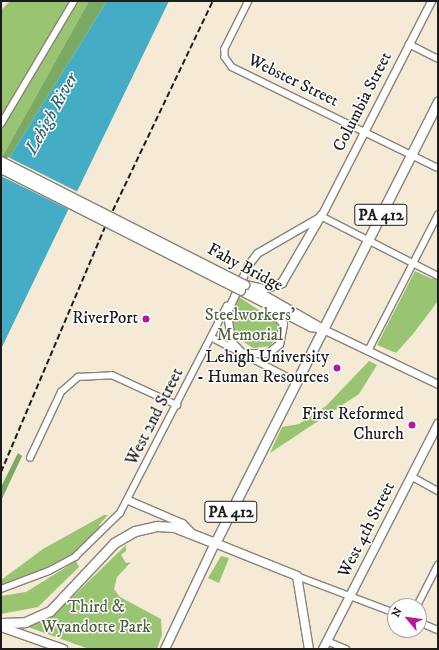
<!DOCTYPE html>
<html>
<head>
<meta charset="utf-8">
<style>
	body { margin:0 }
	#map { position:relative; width:439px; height:650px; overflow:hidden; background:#f4ead6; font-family:"IM FELL DW Pica",serif }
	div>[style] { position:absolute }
	.green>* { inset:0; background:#99c572 }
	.forest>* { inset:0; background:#7aaa64 }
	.water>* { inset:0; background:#45acc5 }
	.pier>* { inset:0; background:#f4ead6 }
	.roads { filter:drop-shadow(1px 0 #888379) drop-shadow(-1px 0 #888379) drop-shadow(0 1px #888379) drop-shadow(0 -1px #888379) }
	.minor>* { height:5.5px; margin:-2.75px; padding:0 2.75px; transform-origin:2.75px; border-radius:2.75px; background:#fff }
	.tertiary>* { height:7px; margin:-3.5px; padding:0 3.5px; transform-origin:3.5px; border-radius:3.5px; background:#fff }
	.secondary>* { height:8px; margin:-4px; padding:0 4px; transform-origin:4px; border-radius:4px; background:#fff }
	.primary>* { height:8px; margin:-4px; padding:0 4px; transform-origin:4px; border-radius:4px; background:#fff }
	.trunk>* { height:9px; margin:-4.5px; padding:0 4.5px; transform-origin:4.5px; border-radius:4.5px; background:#fff }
	.rail>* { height:2px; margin-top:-1px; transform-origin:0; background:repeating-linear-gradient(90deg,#1c1c1c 0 6px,transparent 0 9px) }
	.bridges { filter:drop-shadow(1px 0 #888379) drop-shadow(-1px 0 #888379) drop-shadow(0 1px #888379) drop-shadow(0 -1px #888379) }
	.secondary-bridge>* { height:8px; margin:-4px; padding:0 4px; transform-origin:4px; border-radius:4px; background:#fff }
	.dots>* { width:11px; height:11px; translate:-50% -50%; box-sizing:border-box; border:2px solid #fff; border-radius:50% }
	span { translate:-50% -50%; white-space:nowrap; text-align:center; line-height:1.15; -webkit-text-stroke:3px #fff; paint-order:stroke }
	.shield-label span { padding:1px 3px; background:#fff; border:1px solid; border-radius:3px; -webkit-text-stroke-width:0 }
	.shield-label { font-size:16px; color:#1c1c1c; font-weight:700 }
	.street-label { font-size:17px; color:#1c1c1c }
	.park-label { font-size:17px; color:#4e603e }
	.poi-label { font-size:17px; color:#1c1c1c }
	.right { translate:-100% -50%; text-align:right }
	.water-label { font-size:18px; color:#306470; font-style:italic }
	.frame { position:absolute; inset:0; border:2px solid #1c1c1c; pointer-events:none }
	.north { position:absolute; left:387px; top:598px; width:40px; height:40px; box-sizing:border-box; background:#fff; border:1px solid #a4a4a4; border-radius:50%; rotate:299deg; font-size:11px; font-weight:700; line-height:16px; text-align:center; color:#1c1c1c }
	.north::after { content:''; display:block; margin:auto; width:14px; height:18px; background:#b5179e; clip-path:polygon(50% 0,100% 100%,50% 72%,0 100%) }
</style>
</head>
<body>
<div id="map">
	<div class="green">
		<div style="clip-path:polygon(10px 1px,89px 1px,1px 159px,1px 10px)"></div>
		<div style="clip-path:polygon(438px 267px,438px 301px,413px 334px,396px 353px,377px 345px,415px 271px,432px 279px)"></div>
		<div style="clip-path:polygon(239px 297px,277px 322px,278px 336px,270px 346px,253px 348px,233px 335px,230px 318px)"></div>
		<div style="clip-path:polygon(369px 361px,377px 365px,359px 394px,270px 453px,282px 427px,299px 424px,326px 406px)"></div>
		<div style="clip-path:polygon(104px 515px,108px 515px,99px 525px,101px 527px,75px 552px,56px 564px,1px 586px,1px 580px,43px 549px)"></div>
		<div style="clip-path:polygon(126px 545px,126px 551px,121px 555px,126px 563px,131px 562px,117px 577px,114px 589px,120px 597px,161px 619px,162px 635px,157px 649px,89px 649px,28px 627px,61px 608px)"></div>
		<div style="clip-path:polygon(221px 556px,229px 558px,219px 583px,208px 578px)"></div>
		<div style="clip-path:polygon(76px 561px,79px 567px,38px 607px,1px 614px,1px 596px,26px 592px)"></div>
	</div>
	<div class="forest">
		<div style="clip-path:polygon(89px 1px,107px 1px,1px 171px,1px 159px)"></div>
		<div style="clip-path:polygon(18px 453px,22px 456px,1px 501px,1px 487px)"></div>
	</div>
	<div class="water">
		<div style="clip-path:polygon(107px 1px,169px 1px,1px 349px,1px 171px)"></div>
	</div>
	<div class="pier">
		<div style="clip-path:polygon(8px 157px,78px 192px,70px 210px,1px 176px,1px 167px)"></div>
	</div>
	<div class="roads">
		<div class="minor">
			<div style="left:249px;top:1px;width:54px;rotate:116.6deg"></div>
			<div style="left:225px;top:49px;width:8px;rotate:90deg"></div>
			<div style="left:225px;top:57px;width:12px;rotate:55deg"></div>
			<div style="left:232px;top:67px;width:229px;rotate:26.1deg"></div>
			<div style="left:409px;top:44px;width:33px;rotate:27deg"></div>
			<div style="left:1px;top:124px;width:143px;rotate:-59.3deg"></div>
			<div style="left:321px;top:216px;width:131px;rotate:27.1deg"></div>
			<div style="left:211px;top:337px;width:97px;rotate:27.6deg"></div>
			<div style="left:368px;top:351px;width:153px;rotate:-62.8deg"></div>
			<div style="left:30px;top:458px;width:73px;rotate:-64.8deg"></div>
			<div style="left:61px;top:392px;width:23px;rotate:-41deg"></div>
			<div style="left:78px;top:377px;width:34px;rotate:-3deg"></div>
			<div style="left:112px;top:375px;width:72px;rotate:24.8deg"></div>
			<div style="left:411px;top:476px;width:31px;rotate:29deg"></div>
			<div style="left:297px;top:576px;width:105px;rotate:20.7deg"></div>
			<div style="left:1px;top:589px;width:51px;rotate:-20.6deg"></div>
			<div style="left:49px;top:571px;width:30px;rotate:-28deg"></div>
			<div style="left:75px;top:557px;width:63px;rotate:-44.4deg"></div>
			<div style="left:120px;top:513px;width:233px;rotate:-62.7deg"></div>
			<div style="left:417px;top:606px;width:46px;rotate:-62.9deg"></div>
			<div style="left:419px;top:622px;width:21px;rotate:23deg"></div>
			<div style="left:327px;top:641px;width:21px;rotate:23deg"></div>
		</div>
		<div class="tertiary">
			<div style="left:268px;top:306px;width:23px;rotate:50deg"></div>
			<div style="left:283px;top:324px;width:20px;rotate:101deg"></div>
			<div style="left:279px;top:344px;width:14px;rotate:141deg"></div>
			<div style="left:268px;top:353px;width:26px;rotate:180deg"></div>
			<div style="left:242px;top:353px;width:16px;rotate:-133deg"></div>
			<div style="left:231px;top:341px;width:29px;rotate:-98deg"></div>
			<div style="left:227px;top:312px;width:51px;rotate:-65.9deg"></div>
			<div style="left:248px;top:265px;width:15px;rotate:-53deg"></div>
			<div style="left:257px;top:253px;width:74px;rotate:-30deg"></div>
			<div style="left:321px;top:216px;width:242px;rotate:-62.9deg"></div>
			<div style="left:323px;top:329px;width:127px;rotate:25.6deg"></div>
			<div style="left:128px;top:500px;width:59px;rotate:23.1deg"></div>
			<div style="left:182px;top:523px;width:11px;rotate:45deg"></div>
		</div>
		<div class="secondary">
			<div style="left:245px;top:285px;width:19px;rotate:12deg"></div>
			<div style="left:264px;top:289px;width:19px;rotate:-18deg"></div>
			<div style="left:282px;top:283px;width:78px;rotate:-59.8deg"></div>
			<div style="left:253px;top:289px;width:81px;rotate:29.7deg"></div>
			<div style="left:241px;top:291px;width:79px;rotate:27.2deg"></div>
			<div style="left:311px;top:327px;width:12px;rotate:9deg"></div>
			<div style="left:215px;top:543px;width:88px;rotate:21.9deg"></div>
			<div style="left:297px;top:576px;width:74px;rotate:80.7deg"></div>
			<div style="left:323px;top:649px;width:253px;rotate:-62.9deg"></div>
		</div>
		<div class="primary">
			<div style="left:1px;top:627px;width:66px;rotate:19.5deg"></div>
			<div style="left:165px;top:649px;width:117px;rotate:-64.7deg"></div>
		</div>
		<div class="trunk">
			<div style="left:1px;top:623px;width:24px;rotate:-2deg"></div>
			<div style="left:25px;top:622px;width:27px;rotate:-24deg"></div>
			<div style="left:50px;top:611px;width:93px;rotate:-46.7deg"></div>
			<div style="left:114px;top:543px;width:24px;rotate:-30deg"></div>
			<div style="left:135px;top:531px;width:23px;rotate:-13deg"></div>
			<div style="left:157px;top:526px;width:17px;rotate:3deg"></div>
			<div style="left:174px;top:527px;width:44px;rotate:21.3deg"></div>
			<div style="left:215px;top:543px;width:495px;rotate:-63.2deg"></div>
		</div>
	</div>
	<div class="rail">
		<div style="left:1px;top:472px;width:266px;rotate:-67deg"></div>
		<div style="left:105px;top:227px;width:250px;rotate:-64.5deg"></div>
	</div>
	<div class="bridges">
		<div class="secondary-bridge">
			<div style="left:1px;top:161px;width:274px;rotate:26.9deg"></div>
			<div style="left:1px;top:169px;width:269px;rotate:26.9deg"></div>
		</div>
	</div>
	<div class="dots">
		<div style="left:146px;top:319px;background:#b5179e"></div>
		<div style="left:337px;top:368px;background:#b5179e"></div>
		<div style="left:412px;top:425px;background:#b5179e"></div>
	</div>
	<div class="shield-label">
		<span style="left:381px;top:215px">PA 412</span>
		<span style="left:231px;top:512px">PA 412</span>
	</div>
	<div class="street-label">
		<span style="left:293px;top:81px;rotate:26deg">Webster Street</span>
		<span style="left:363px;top:102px;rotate:-63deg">Columbia Street</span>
		<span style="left:245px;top:268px;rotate:28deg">Fahy Bridge</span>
		<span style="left:155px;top:417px;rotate:-63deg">West 2nd Street</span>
		<span style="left:367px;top:530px;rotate:-63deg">West 4th Street</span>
	</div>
	<div class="park-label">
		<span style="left:250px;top:326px">Steelworkers'<br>Memorial</span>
		<span style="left:96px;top:618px">Third &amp;<br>Wyandotte Park</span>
	</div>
	<div class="poi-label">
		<span class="right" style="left:138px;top:319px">RiverPort</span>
		<span class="right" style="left:329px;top:368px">Lehigh University<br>- Human Resources</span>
		<span class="right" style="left:404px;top:425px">First Reformed<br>Church</span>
	</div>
	<div class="water-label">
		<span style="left:52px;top:114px;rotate:-61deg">Lehigh River</span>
	</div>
	<div class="frame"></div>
	<div class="north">N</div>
</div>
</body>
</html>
